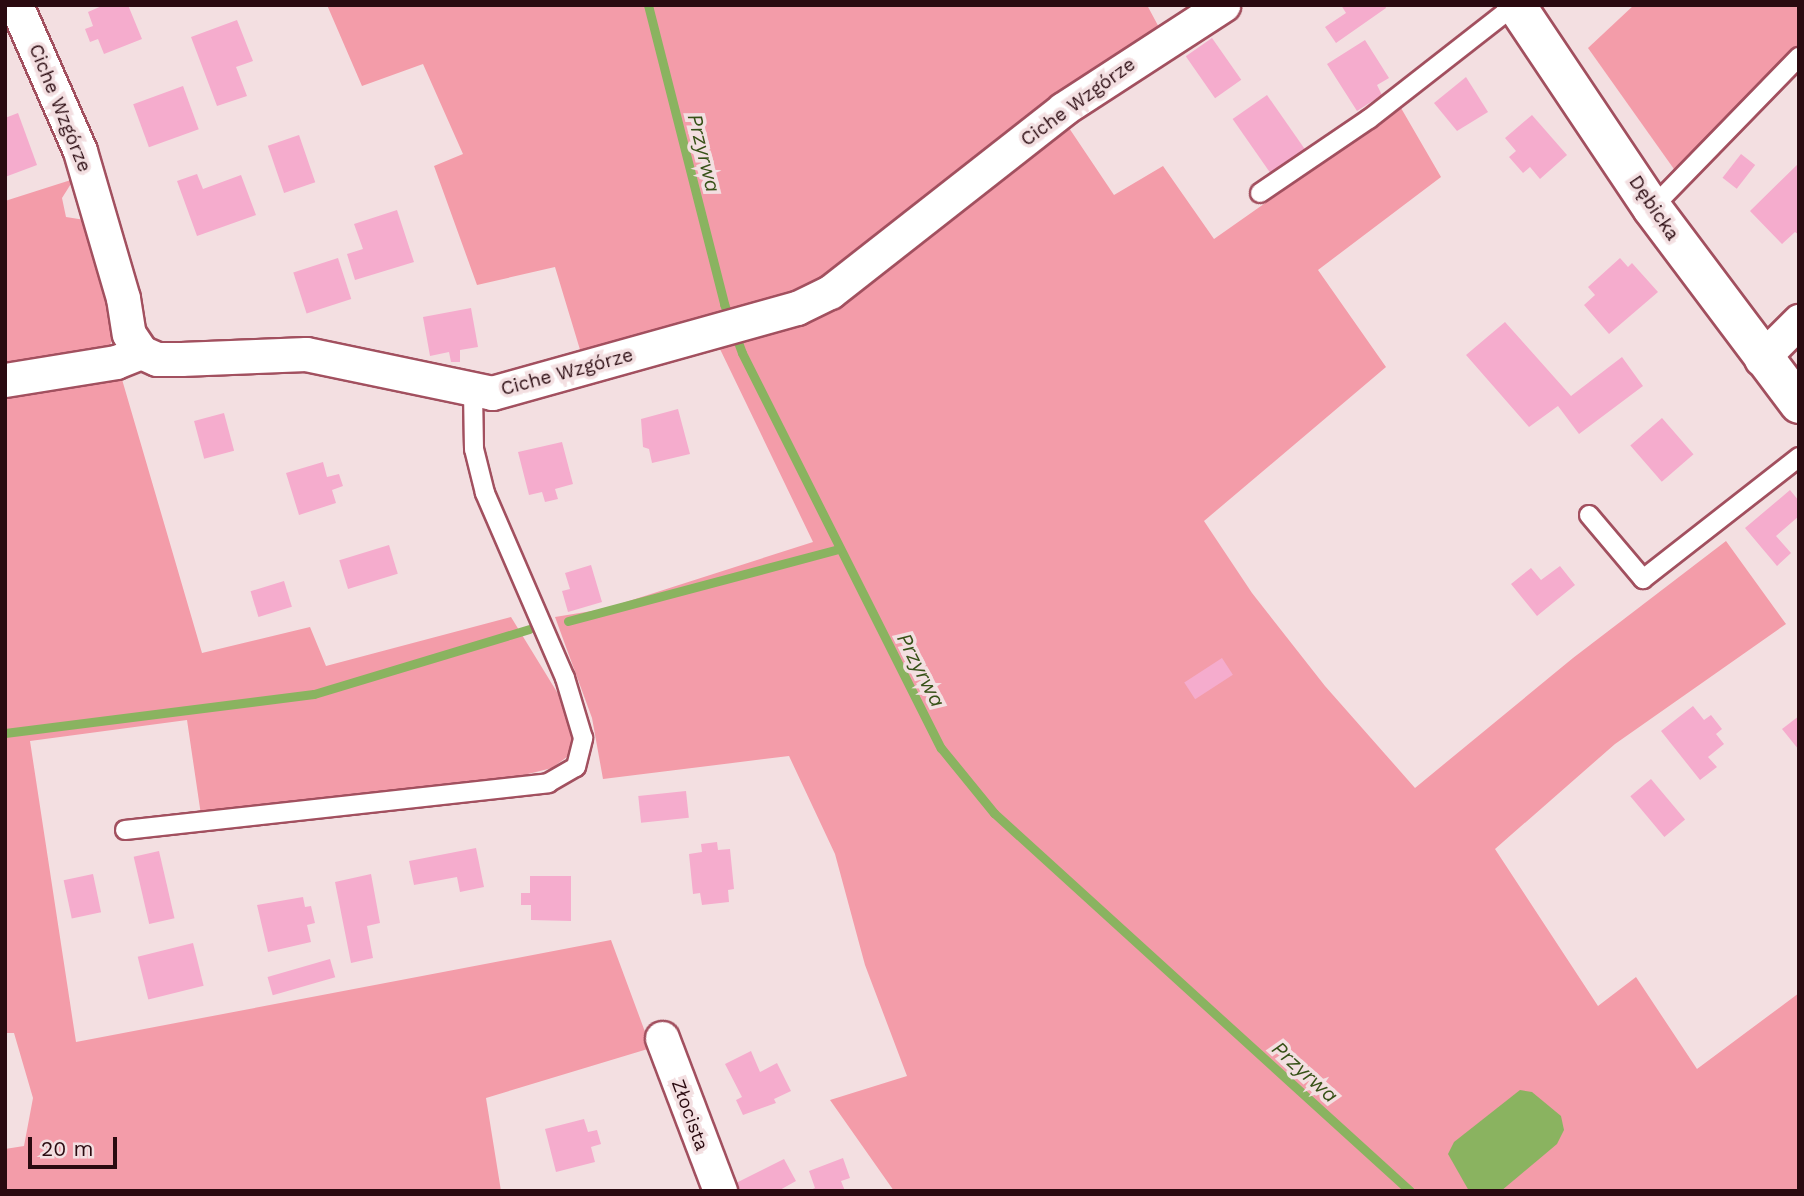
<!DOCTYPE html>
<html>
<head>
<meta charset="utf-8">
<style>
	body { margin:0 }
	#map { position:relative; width:1804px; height:1196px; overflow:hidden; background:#f3dfe1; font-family:"Work Sans",sans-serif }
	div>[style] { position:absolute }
	.green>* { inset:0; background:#f39ca9 }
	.water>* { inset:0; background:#8ab360 }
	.stream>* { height:9px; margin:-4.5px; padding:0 4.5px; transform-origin:4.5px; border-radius:4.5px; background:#8ab360 }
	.building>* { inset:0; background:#f5accd; transform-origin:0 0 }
	.roads { filter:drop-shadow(2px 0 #a2505f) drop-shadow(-2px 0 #a2505f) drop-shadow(0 2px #a2505f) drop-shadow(0 -2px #a2505f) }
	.lane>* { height:18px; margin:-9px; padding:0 9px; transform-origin:9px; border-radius:9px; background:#fff }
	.street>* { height:33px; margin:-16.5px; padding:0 16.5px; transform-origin:16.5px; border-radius:16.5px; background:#fff }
	.secondary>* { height:38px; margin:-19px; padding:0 19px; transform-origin:19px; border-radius:19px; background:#fff }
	span { translate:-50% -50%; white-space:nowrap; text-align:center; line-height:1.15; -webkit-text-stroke:7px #f3dfe1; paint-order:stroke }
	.street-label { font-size:19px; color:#2a0a10 }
	.water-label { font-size:21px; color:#375117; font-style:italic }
	.frame { position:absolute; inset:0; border:7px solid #2a0a10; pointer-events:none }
	.scale { position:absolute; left:28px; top:1137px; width:89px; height:32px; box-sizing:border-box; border:4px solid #2a0a10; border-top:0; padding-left:9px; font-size:21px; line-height:24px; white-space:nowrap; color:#2a0a10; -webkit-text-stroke:5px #f3dfe1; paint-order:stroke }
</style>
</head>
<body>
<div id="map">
	<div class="green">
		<div style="clip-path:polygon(327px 5px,1147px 5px,1162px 33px,811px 289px,581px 353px,555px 267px,477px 285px,434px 166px,463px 154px,423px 64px,362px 86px)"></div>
		<div style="clip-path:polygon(1634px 5px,1799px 5px,1799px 47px,1681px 179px,1588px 48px)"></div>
		<div style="clip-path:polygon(1401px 108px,1441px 177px,1318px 270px,1386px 367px,1204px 521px,1252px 593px,1325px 686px,1415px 788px,1573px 658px,1726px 541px,1786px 624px,1615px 744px,1495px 849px,1598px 1006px,1636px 977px,1697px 1069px,1799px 993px,1799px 1191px,894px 1191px,830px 1100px,907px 1076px,865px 965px,835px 854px,789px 756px,603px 779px,592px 718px,555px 617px,604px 609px,813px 542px,719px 347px,721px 339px,748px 332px,1065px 122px,1114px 195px,1163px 166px,1214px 239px)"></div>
		<div style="clip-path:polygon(74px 179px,62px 198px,66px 217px,85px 220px,115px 335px,106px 352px,5px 371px,5px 201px)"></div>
		<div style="clip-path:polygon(121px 376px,202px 653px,310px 627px,326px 666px,511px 617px,568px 710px,573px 734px,571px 754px,552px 768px,516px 777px,201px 815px,187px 720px,30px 741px,76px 1042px,611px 940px,651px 1048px,486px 1098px,501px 1191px,5px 1191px,5px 1149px,24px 1146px,33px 1098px,14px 1033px,5px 1033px,5px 393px)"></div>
	</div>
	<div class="water">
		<div style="clip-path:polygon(1520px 1090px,1532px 1092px,1561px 1116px,1564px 1130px,1557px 1144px,1501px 1191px,1469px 1191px,1448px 1154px,1454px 1142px)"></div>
	</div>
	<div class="stream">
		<div style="left:648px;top:5px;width:309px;rotate:75.7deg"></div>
		<div style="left:724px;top:304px;width:52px;rotate:69.8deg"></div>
		<div style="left:742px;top:353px;width:442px;rotate:63.3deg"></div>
		<div style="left:941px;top:748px;width:84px;rotate:50.8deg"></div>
		<div style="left:994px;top:813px;width:562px;rotate:42.26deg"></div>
		<div style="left:568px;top:621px;width:280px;rotate:-14.9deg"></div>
		<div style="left:5px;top:733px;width:311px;rotate:-7.2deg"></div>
		<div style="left:314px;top:694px;width:225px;rotate:-16.8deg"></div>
	</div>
	<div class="building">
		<div style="clip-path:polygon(104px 5px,128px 5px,142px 39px,104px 54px,98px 39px,90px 42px,85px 29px,93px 26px,88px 12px)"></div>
		<div style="clip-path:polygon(1341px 5px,1385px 5px,1386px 8px,1336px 43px,1325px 27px,1346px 13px)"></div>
		<div style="clip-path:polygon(237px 20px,253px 61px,236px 67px,247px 96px,217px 106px,191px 37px)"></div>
		<div style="left:1212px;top:38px;width:51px;height:32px;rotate:55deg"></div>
		<div style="clip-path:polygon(1365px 40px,1389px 78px,1377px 85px,1382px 95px,1357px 111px,1327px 64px)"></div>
		<div style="clip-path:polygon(1466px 77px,1488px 112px,1457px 131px,1434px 103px)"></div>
		<div style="left:183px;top:86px;width:46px;height:53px;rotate:70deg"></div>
		<div style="left:1267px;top:95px;width:67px;height:42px;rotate:55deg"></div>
		<div style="clip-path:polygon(18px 113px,37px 165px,5px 177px,5px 118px)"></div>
		<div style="clip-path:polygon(1532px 115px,1567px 155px,1540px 179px,1530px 167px,1523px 173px,1509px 157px,1516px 151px,1505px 138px)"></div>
		<div style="left:299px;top:135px;width:50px;height:33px;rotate:71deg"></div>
		<div style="left:1741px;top:154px;width:18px;height:30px;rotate:38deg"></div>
		<div style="clip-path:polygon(1799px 163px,1799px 235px,1795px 232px,1782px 244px,1750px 211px)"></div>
		<div style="clip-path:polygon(197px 174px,203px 189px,241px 175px,256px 215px,197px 236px,177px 181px)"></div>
		<div style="clip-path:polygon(397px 210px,414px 262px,355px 280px,347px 254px,363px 249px,354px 224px)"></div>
		<div style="left:338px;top:258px;width:43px;height:47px;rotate:72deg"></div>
		<div style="clip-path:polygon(1620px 258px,1628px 267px,1632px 263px,1658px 292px,1609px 334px,1584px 305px,1595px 295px,1588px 287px)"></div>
		<div style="clip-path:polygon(471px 308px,478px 347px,460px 350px,460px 362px,451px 362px,449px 352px,430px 356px,423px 317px)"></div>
		<div style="clip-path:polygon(1505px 322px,1571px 396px,1622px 357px,1643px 386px,1579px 434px,1558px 406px,1529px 427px,1466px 355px)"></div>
		<div style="clip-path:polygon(678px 409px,690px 454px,652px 463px,649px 449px,643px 447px,641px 419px)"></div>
		<div style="left:224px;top:413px;width:39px;height:31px;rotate:75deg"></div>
		<div style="left:1662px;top:418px;width:48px;height:42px;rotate:49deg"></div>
		<div style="clip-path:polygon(562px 442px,573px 484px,555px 489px,558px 499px,545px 502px,542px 492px,529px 495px,518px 452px)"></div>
		<div style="clip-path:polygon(323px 462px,327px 477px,339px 474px,343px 486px,332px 490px,336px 503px,299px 515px,286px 473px)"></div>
		<div style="clip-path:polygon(1790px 490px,1799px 501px,1799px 516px,1776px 536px,1791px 553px,1777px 566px,1745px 528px)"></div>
		<div style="left:389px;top:545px;width:30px;height:52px;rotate:73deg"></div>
		<div style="clip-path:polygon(591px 565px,602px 602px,568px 612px,562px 591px,570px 589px,565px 573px)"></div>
		<div style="clip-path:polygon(1560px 566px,1575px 585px,1537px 616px,1511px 584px,1531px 568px,1541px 580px)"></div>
		<div style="left:284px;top:581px;width:27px;height:35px;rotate:73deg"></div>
		<div style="left:1222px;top:658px;width:20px;height:45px;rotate:57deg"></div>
		<div style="clip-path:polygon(1693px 706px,1704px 720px,1711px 715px,1722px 729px,1716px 734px,1724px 744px,1708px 757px,1717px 767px,1700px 780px,1661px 731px)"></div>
		<div style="clip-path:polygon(1799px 716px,1799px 750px,1782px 729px)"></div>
		<div style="left:1651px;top:779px;width:53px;height:27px;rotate:50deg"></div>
		<div style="left:686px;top:791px;width:27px;height:48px;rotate:84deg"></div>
		<div style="clip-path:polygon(717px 842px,718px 850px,730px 849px,734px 889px,728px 890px,729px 902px,702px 905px,700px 893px,693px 894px,689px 854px,702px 852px,701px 844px)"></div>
		<div style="clip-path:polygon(476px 848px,484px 887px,460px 892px,457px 877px,414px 885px,409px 861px)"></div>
		<div style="left:159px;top:851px;width:69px;height:26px;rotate:77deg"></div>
		<div style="left:93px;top:874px;width:39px;height:30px;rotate:78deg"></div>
		<div style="clip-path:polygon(371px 874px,380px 923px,367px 926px,373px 958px,351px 963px,335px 882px)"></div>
		<div style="clip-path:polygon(530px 876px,571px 876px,571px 921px,531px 920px,531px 905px,521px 905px,521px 893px,530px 893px)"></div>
		<div style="clip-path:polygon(303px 897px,305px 907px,311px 906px,315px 923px,307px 925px,311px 942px,268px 952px,257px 905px)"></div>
		<div style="left:193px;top:943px;width:44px;height:57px;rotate:76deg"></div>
		<div style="left:330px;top:959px;width:19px;height:65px;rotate:74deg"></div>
		<div style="clip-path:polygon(751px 1051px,760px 1072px,777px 1063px,791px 1091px,774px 1099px,776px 1103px,743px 1115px,736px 1100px,742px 1097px,725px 1064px)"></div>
		<div style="clip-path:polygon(584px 1119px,588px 1132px,597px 1130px,601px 1144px,591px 1147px,595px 1162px,556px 1172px,545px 1129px)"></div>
		<div style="clip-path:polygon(843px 1158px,850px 1178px,841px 1181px,845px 1191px,808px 1191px,815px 1188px,809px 1171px)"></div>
		<div style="clip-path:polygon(784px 1159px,796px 1181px,778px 1191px,740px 1191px,736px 1183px)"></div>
	</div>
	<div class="roads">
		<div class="lane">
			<div style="left:1260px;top:193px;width:132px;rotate:-34.2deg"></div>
			<div style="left:1369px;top:119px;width:185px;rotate:-38deg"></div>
			<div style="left:1652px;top:208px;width:211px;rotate:-45.8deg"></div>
			<div style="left:1589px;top:515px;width:84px;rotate:49.8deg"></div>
			<div style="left:1643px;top:579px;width:198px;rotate:-38deg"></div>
			<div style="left:125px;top:830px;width:426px;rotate:-6.3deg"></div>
			<div style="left:548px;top:783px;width:32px;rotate:-30deg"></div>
			<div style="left:576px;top:767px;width:30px;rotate:-76deg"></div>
			<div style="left:583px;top:738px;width:63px;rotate:-106.7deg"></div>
			<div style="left:565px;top:678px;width:202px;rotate:-113.4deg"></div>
			<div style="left:485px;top:493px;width:45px;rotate:-104deg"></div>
			<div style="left:474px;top:449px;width:57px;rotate:-91deg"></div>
		</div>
		<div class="street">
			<div style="left:16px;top:5px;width:159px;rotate:66.3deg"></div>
			<div style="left:80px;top:151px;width:153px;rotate:73.7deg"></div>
			<div style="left:123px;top:298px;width:36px;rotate:81deg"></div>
			<div style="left:129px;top:334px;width:22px;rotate:56deg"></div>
			<div style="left:141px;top:352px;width:17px;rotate:24deg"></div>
			<div style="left:157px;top:359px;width:24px"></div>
			<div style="left:181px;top:359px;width:125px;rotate:-2.3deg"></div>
			<div style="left:306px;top:354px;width:190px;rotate:11.8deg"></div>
			<div style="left:492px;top:393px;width:317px;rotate:-15.6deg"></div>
			<div style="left:797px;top:308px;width:37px;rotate:-26deg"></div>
			<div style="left:830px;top:292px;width:296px;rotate:-38.1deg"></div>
			<div style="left:1063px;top:109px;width:191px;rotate:-33deg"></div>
			<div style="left:1761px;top:359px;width:54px;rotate:-45deg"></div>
			<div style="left:5px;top:380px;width:112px;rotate:-9.2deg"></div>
			<div style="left:116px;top:362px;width:27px;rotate:-22deg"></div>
			<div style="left:662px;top:1038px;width:164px;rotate:69.2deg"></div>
		</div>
		<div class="secondary">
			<div style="left:1516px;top:5px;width:244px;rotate:56.2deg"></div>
			<div style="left:1652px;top:208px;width:245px;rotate:53.1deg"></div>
		</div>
	</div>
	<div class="street-label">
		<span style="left:1078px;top:102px;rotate:-36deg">Ciche Wzgórze</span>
		<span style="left:60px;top:108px;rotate:68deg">Ciche Wzgórze</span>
		<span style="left:1654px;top:208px;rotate:56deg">Dębicka</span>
		<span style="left:567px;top:372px;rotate:-15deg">Ciche Wzgórze</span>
		<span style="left:690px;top:1115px;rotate:70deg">Złocista</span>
	</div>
	<div class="water-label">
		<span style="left:704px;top:153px;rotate:76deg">Przyrwa</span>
		<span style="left:921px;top:670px;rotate:63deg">Przyrwa</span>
		<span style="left:1305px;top:1072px;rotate:42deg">Przyrwa</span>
	</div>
	<div class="frame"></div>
	<div class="scale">20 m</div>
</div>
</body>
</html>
